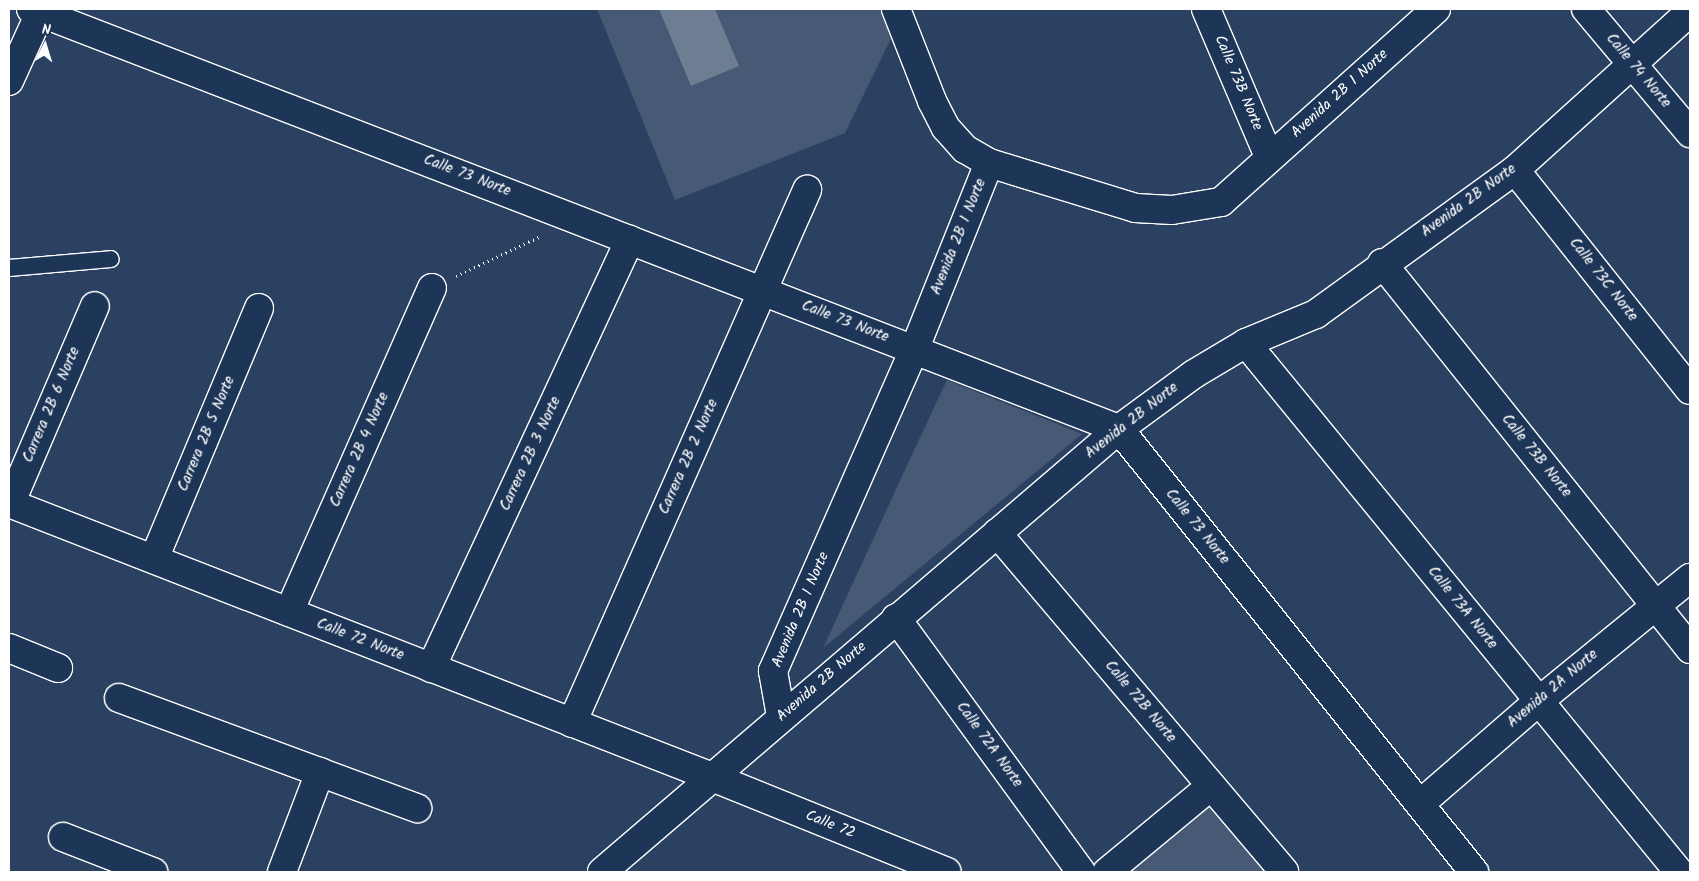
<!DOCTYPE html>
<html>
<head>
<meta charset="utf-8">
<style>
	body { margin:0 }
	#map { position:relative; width:1699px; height:881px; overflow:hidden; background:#2a4161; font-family:Kalam,sans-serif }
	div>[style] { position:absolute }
	.green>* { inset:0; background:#465975 }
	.water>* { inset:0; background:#6d7d92 }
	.path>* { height:3px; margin-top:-1.5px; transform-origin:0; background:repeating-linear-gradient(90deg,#fff 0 1px,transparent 0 5px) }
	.roads { filter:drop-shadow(1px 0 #fff) drop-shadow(-1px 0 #fff) drop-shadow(0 1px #fff) drop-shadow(0 -1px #fff) }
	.lane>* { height:16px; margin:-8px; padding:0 8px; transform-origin:8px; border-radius:8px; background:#1d3557 }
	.street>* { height:28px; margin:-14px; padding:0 14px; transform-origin:14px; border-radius:14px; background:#1d3557 }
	span { translate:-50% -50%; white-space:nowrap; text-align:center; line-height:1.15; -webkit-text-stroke:5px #1d3557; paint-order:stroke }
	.street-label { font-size:15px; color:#fff }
	.frame { position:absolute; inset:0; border:10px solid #fff; pointer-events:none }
	.north { position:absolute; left:20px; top:20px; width:50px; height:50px; -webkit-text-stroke:4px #1d3557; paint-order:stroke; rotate:5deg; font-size:14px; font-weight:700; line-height:20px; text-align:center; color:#fff }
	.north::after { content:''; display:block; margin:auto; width:18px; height:22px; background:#fff; clip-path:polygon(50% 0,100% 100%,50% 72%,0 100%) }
</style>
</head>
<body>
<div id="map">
	<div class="green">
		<div style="clip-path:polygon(597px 9px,896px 9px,900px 20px,845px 133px,675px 200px)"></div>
		<div style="clip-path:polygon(947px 380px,1082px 434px,823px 648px,915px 448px)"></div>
		<div style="clip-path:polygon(1205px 802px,1268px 872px,1128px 872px)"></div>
	</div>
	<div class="water">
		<div style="clip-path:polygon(659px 9px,715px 9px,739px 66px,691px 86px)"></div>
	</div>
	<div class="path">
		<div style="left:456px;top:276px;width:94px;rotate:-25.2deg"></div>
	</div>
	<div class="roads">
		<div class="lane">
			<div style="left:9px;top:268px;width:102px;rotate:-5deg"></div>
		</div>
		<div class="street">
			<div style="left:31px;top:9px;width:1166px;rotate:21.11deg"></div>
			<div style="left:1119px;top:429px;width:568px;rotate:51.29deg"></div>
			<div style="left:896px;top:9px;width:99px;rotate:68.6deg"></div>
			<div style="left:932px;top:101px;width:30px;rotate:63deg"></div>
			<div style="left:946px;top:128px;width:28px;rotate:48deg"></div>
			<div style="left:965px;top:149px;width:28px;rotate:30deg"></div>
			<div style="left:989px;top:163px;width:153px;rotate:17.1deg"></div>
			<div style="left:1135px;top:208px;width:37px;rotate:3deg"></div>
			<div style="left:1172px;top:210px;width:50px;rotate:-9.3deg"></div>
			<div style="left:1221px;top:202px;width:289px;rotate:-41.9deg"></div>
			<div style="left:1206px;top:9px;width:161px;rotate:66.9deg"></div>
			<div style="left:1586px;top:9px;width:162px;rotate:50deg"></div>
			<div style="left:9px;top:81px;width:75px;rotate:-65.5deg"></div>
			<div style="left:1515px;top:170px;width:281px;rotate:51.5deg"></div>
			<div style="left:1382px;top:263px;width:494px;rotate:51.4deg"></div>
			<div style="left:1246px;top:343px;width:684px;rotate:50.7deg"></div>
			<div style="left:9px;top:503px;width:755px;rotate:21.29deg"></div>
			<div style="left:712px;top:777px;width:253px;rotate:22deg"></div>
			<div style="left:10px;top:504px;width:215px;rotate:-66.8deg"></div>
			<div style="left:997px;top:533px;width:444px;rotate:49.7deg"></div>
			<div style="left:154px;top:559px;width:272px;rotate:-67.3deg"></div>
			<div style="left:289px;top:612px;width:354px;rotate:-66.2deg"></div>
			<div style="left:896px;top:618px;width:314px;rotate:53.9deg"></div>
			<div style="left:9px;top:648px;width:53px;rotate:22.2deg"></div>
			<div style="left:431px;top:668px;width:472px;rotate:-65.1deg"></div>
			<div style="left:119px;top:698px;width:318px;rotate:20.3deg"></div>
			<div style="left:781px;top:716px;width:46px;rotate:-100.1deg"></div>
			<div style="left:773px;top:671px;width:353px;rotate:-66.3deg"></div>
			<div style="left:915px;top:348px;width:199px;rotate:-68.2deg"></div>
			<div style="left:572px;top:723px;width:583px;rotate:-66.21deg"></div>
			<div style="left:1420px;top:804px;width:157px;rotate:-40.9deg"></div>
			<div style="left:1539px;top:701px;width:195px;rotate:-39.2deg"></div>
			<div style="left:63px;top:837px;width:97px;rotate:21.3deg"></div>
			<div style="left:282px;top:872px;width:107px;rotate:-69.2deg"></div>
			<div style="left:602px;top:872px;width:681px;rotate:-40.59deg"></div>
			<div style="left:1119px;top:429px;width:93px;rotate:-36.3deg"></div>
			<div style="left:1194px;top:374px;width:61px;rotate:-30.8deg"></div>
			<div style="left:1246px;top:343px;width:76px;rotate:-22.5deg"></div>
			<div style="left:1316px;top:314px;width:246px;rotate:-35.9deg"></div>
			<div style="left:1515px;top:170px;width:236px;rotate:-42.1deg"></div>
			<div style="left:1107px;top:872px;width:135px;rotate:-39.6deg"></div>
		</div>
	</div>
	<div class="street-label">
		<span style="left:1638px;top:71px;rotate:50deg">Calle 74 Norte</span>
		<span style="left:1238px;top:83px;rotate:67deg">Calle 73B Norte</span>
		<span style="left:1340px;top:94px;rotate:-42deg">Avenida 2B 1 Norte</span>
		<span style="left:467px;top:176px;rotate:21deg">Calle 73 Norte</span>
		<span style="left:1469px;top:201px;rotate:-36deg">Avenida 2B Norte</span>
		<span style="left:959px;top:237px;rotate:-68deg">Avenida 2B 1 Norte</span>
		<span style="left:1603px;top:280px;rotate:52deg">Calle 73C Norte</span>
		<span style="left:845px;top:322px;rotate:21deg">Calle 73 Norte</span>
		<span style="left:52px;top:405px;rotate:-67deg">Carrera 2B 6 Norte</span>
		<span style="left:1132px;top:421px;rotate:-38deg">Avenida 2B Norte</span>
		<span style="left:207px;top:434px;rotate:-67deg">Carrera 2B 5 Norte</span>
		<span style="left:360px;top:450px;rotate:-66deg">Carrera 2B 4 Norte</span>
		<span style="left:531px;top:454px;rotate:-65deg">Carrera 2B 3 Norte</span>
		<span style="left:1536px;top:456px;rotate:51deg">Calle 73B Norte</span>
		<span style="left:689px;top:457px;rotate:-66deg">Carrera 2B 2 Norte</span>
		<span style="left:1197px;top:527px;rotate:51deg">Calle 73 Norte</span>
		<span style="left:1462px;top:608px;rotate:51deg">Calle 73A Norte</span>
		<span style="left:801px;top:610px;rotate:-67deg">Avenida 2B 1 Norte</span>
		<span style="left:360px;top:640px;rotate:21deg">Calle 72 Norte</span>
		<span style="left:822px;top:682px;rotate:-41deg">Avenida 2B Norte</span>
		<span style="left:1553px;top:689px;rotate:-40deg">Avenida 2A Norte</span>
		<span style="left:1140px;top:702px;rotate:50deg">Calle 72B Norte</span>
		<span style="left:989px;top:745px;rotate:54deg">Calle 72A Norte</span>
		<span style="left:830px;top:825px;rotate:22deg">Calle 72</span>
	</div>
	<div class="frame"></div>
	<div class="north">N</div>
</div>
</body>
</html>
